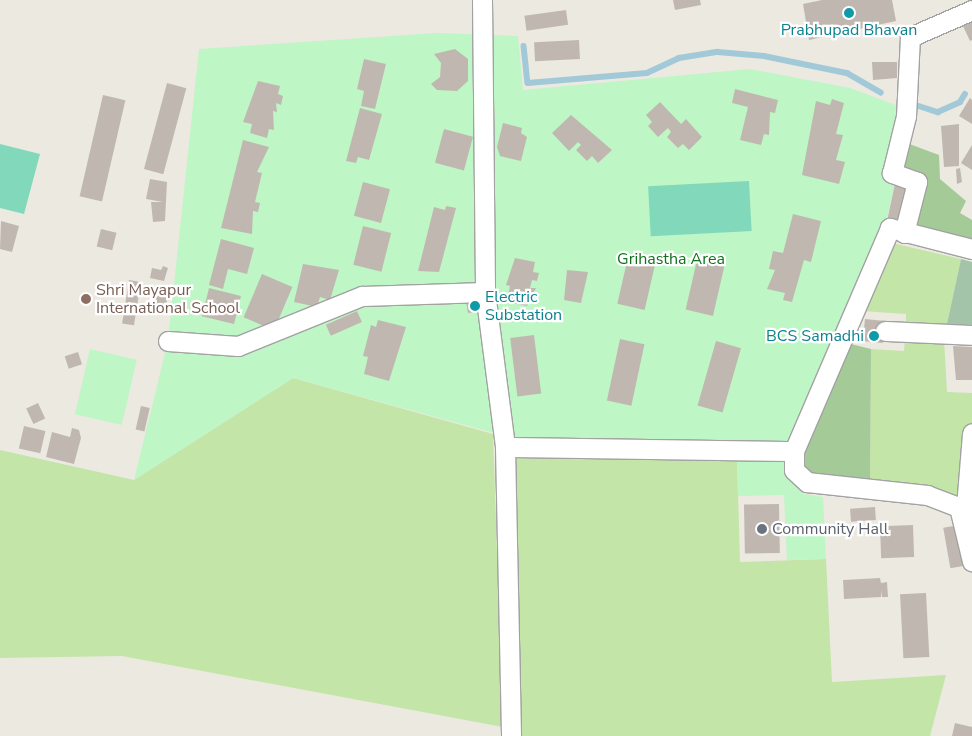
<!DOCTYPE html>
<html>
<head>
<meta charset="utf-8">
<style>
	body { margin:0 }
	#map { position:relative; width:972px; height:736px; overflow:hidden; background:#ece9e1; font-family:"Nunito Sans",sans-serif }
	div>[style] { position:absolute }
	.grass>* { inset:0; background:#c3e5a8 }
	.forest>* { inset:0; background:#a3ca97 }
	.cemetery>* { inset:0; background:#a3c4a9 }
	.park>* { inset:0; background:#bef6c5; transform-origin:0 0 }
	.pitch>* { inset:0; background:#81d8bb; transform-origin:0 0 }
	.stream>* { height:5.5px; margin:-2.75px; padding:0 2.75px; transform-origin:2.75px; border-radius:2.75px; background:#a2c9d8 }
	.building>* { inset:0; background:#c0b8b0; transform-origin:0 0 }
	.round { border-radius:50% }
	.roads { filter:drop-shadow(1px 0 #a2a2a2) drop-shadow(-1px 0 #a2a2a2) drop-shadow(0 1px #a2a2a2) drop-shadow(0 -1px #a2a2a2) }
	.minor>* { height:19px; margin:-9.5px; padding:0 9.5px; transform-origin:9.5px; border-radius:9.5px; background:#fff }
	.dots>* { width:14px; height:14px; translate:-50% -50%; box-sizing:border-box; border:2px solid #fff; border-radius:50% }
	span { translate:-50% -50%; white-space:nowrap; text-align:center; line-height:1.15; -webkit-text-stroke:4.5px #fff; paint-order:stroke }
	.culture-label { font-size:16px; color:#0d838f }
	.left { translate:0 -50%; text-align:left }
	.right { translate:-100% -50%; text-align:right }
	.park-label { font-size:16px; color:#10711d }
	.education-label { font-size:16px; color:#785e54 }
	.worship-label { font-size:16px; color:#5b616d }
</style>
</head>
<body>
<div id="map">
	<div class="grass">
		<div style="clip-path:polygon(892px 243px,961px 259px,947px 324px,906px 322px,906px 314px,862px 311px)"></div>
		<div style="clip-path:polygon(905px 337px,944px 339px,947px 392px,972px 393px,972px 433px,961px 499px,947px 492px,870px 481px,871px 349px,904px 351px)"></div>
		<div style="clip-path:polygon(293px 378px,493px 434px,503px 727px,122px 656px,0 658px,0 450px,134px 480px)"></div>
		<div style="clip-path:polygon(515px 455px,737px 459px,740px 562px,826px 559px,832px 682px,946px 675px,930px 736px,519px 736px)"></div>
	</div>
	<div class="forest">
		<div style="clip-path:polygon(904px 142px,939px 155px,940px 179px,966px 201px,960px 213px,972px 220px,972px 243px,910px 228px,898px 170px)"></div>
		<div style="clip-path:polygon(847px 343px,871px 349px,870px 481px,811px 474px,801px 467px,802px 448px)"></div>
	</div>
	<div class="cemetery">
		<div style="clip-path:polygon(961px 259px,972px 262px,972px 325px,947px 324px)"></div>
	</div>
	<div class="park">
		<div style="clip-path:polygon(437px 33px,518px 36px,523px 90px,750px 69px,850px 88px,901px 107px,896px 179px,886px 222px,789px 442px,509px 437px,293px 378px,134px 480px,168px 341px,199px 49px)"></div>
		<div style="left:90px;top:349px;width:48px;height:67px;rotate:13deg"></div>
		<div style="clip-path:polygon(737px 459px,784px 460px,784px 474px,804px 494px,823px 497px,826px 559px,787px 560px,784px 495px,738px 496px)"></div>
	</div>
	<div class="pitch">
		<div style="clip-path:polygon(0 144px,40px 154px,24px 214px,0 208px)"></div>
		<div style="left:749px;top:181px;width:50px;height:101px;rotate:87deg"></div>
	</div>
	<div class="stream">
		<div style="left:524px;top:46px;width:37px;rotate:84deg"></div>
		<div style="left:528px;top:83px;width:119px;rotate:-4.8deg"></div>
		<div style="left:647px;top:73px;width:35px;rotate:-25deg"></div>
		<div style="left:679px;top:58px;width:39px;rotate:-9deg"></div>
		<div style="left:718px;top:52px;width:46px;rotate:5deg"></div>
		<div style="left:764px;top:56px;width:85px;rotate:11.6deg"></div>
		<div style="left:847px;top:73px;width:39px;rotate:30deg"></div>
		<div style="left:919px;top:106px;width:20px;rotate:18deg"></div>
		<div style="left:938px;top:112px;width:24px;rotate:-24deg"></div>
		<div style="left:960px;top:102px;width:9px;rotate:-58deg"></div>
	</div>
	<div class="building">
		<div style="clip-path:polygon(673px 0,700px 0,701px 5px,675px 10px)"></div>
		<div style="clip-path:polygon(822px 0,892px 0,896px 21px,809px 40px,803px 4px)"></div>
		<div style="left:566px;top:10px;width:15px;height:42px;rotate:82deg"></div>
		<div style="clip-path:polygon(972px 22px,972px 40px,970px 41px,963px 26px)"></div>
		<div style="left:579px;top:40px;width:19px;height:45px;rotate:87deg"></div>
		<div style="clip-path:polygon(455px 49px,468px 59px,468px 81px,457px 91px,437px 90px,431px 84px,440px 77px,441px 63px,434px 54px)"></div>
		<div style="clip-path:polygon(364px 59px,386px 64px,375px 109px,361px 106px,364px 91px,357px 89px)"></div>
		<div style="clip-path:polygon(872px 62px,897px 62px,897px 78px,873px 80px)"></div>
		<div style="clip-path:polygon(258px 81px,280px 86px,278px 94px,283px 96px,281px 105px,276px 103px,277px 112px,273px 111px,274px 130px,269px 129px,267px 138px,250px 133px,252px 124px,243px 122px)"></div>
		<div style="left:167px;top:83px;width:20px;height:89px;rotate:15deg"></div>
		<div style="clip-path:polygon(735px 89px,778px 100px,775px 113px,770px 112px,769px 135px,764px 134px,761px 145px,740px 140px,748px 107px,732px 103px)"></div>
		<div style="left:103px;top:95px;width:23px;height:104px;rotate:13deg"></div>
		<div style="clip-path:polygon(970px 98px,972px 100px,972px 124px,959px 116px)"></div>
		<div style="clip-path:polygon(832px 99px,844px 103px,836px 134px,843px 135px,836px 160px,845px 162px,839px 184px,802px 175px,816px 101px,830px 105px)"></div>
		<div style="clip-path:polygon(660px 102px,681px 124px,686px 119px,702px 137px,689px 150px,683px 144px,678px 148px,667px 137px,671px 132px,668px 128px,658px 137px,648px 126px,652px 122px,646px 115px)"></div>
		<div style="clip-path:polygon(360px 108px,382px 114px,369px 160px,358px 157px,356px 163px,346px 161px)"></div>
		<div style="clip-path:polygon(571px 115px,612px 150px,598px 163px,592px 156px,587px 161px,576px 150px,581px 145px,578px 142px,569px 151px,552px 133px)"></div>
		<div style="clip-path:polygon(503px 123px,522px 128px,521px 133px,527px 137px,521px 161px,500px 156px,497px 147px)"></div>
		<div style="clip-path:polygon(959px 124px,959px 166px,944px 167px,941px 126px)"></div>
		<div style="left:444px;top:129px;width:30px;height:35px;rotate:15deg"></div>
		<div style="clip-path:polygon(243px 140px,269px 147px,257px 172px,262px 173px,255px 202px,260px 203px,258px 212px,253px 211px,252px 234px,221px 228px)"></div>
		<div style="clip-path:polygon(972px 145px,972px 170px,961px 163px)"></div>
		<div style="clip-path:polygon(960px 168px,962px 182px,957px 184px,956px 169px)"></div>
		<div style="clip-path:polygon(150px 179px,167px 182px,165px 221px,153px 222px,151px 202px,163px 202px,146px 199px)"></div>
		<div style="left:896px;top:179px;width:14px;height:41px;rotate:12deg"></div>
		<div style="left:363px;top:182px;width:28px;height:35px;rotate:15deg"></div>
		<div style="clip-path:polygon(446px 206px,456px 208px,439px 272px,418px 271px,434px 207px,445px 210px)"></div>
		<div style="clip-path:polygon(793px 214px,821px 221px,811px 262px,804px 260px,792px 302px,783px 300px,785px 293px,767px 289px,775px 270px,769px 269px,773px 251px,783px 253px)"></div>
		<div style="clip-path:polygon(1px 221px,19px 226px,12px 252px,0 249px)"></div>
		<div style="left:363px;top:226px;width:29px;height:40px;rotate:14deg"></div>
		<div style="left:101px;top:229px;width:16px;height:18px;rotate:14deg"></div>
		<div style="clip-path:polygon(221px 239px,254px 248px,247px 274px,228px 269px,223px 289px,209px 285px)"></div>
		<div style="left:629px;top:253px;width:28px;height:52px;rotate:13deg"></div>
		<div style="left:698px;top:256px;width:28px;height:55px;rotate:13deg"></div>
		<div style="clip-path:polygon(515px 258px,535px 262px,533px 272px,539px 273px,537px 281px,532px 280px,530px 288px,536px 288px,527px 306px,507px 302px,510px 286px,506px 285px)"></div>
		<div style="clip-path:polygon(303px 264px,339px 270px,330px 300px,320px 297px,317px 307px,294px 302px)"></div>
		<div style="clip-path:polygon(163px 266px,168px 268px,164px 281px,150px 278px,152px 268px,161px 270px)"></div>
		<div style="clip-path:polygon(567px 270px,588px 272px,581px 303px,564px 300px)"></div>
		<div style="left:262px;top:274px;width:33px;height:47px;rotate:23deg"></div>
		<div style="left:129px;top:280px;width:12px;height:44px;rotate:9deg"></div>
		<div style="left:209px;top:288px;width:33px;height:29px;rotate:14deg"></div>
		<div class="round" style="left:153px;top:293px;width:14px;height:14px"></div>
		<div style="clip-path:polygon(482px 301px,483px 311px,468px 313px,466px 302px)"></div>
		<div style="left:357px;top:311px;width:12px;height:34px;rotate:66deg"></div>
		<div style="left:865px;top:319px;width:20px;height:22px;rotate:6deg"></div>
		<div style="clip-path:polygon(378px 320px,406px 327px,389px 381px,364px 374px,368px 357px,363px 356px,371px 325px,376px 327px)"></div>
		<div style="left:534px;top:335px;width:59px;height:24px;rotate:83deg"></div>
		<div style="left:620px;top:339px;width:25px;height:63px;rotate:12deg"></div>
		<div style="left:716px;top:341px;width:26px;height:67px;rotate:16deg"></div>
		<div style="clip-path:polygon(953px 346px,972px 347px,972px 380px,956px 380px)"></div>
		<div style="left:78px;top:352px;width:13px;height:14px;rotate:72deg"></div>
		<div style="left:38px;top:403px;width:17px;height:13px;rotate:65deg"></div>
		<div style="left:141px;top:406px;width:9px;height:24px;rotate:13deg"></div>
		<div style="left:24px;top:426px;width:22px;height:23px;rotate:13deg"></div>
		<div style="clip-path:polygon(72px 428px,79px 430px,81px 438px,74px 464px,46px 457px,52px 432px,70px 437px)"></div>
		<div style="left:779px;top:504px;width:49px;height:35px;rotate:89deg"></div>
		<div style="left:875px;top:507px;width:13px;height:25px;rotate:86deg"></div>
		<div style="left:913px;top:525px;width:32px;height:33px;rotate:88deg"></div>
		<div style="left:959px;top:525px;width:41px;height:16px;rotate:80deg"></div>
		<div style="clip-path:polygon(880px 578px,881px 583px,887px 582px,888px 597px,882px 597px,882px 590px,881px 597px,844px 599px,843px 580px)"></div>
		<div style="left:926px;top:593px;width:64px;height:26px;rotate:87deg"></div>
		<div style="clip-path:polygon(955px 723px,972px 727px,972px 736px,952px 736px)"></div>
	</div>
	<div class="roads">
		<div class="minor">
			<div style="left:482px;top:0;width:292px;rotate:89.4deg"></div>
			<div style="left:485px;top:292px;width:156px;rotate:82.6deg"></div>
			<div style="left:505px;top:447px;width:289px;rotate:88.8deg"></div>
			<div style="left:904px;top:233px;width:53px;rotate:-75.7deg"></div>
			<div style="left:917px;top:182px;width:27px;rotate:-160deg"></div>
			<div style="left:892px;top:173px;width:59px;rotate:-76.2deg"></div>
			<div style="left:906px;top:116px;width:79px;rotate:-87.1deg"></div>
			<div style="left:910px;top:37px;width:68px;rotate:-23.5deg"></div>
			<div style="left:972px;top:249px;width:85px;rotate:-165.6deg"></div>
			<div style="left:890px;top:228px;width:243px;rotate:113.3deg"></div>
			<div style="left:794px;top:451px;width:19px;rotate:90deg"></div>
			<div style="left:794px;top:470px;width:18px;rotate:43deg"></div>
			<div style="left:807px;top:482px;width:121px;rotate:6.2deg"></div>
			<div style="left:927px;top:495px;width:34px;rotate:21deg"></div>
			<div style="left:959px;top:507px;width:56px;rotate:76.5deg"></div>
			<div style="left:885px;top:331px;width:87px;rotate:2.6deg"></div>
			<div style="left:168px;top:341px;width:70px;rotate:4.1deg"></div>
			<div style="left:238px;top:346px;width:134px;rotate:-22deg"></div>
			<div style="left:362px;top:296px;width:123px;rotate:-1.9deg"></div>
			<div style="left:505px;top:447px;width:289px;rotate:0.8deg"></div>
			<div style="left:965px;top:519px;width:86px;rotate:-85.3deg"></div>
		</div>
	</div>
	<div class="dots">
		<div style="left:849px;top:13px;background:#0f9aa8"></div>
		<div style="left:86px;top:299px;background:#8d6e63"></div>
		<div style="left:475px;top:306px;background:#0f9aa8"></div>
		<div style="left:874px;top:336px;background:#0f9aa8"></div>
		<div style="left:762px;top:529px;background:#6b7280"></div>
	</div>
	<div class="culture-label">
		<span style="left:849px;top:30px">Prabhupad Bhavan</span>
		<span class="left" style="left:485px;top:306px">Electric<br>Substation</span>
		<span class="right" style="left:864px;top:336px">BCS Samadhi</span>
	</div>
	<div class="park-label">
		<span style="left:671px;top:259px">Grihastha Area</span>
	</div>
	<div class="education-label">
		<span class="left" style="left:96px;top:299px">Shri Mayapur<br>International School</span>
	</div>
	<div class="worship-label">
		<span class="left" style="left:772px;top:529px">Community Hall</span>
	</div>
</div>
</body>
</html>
